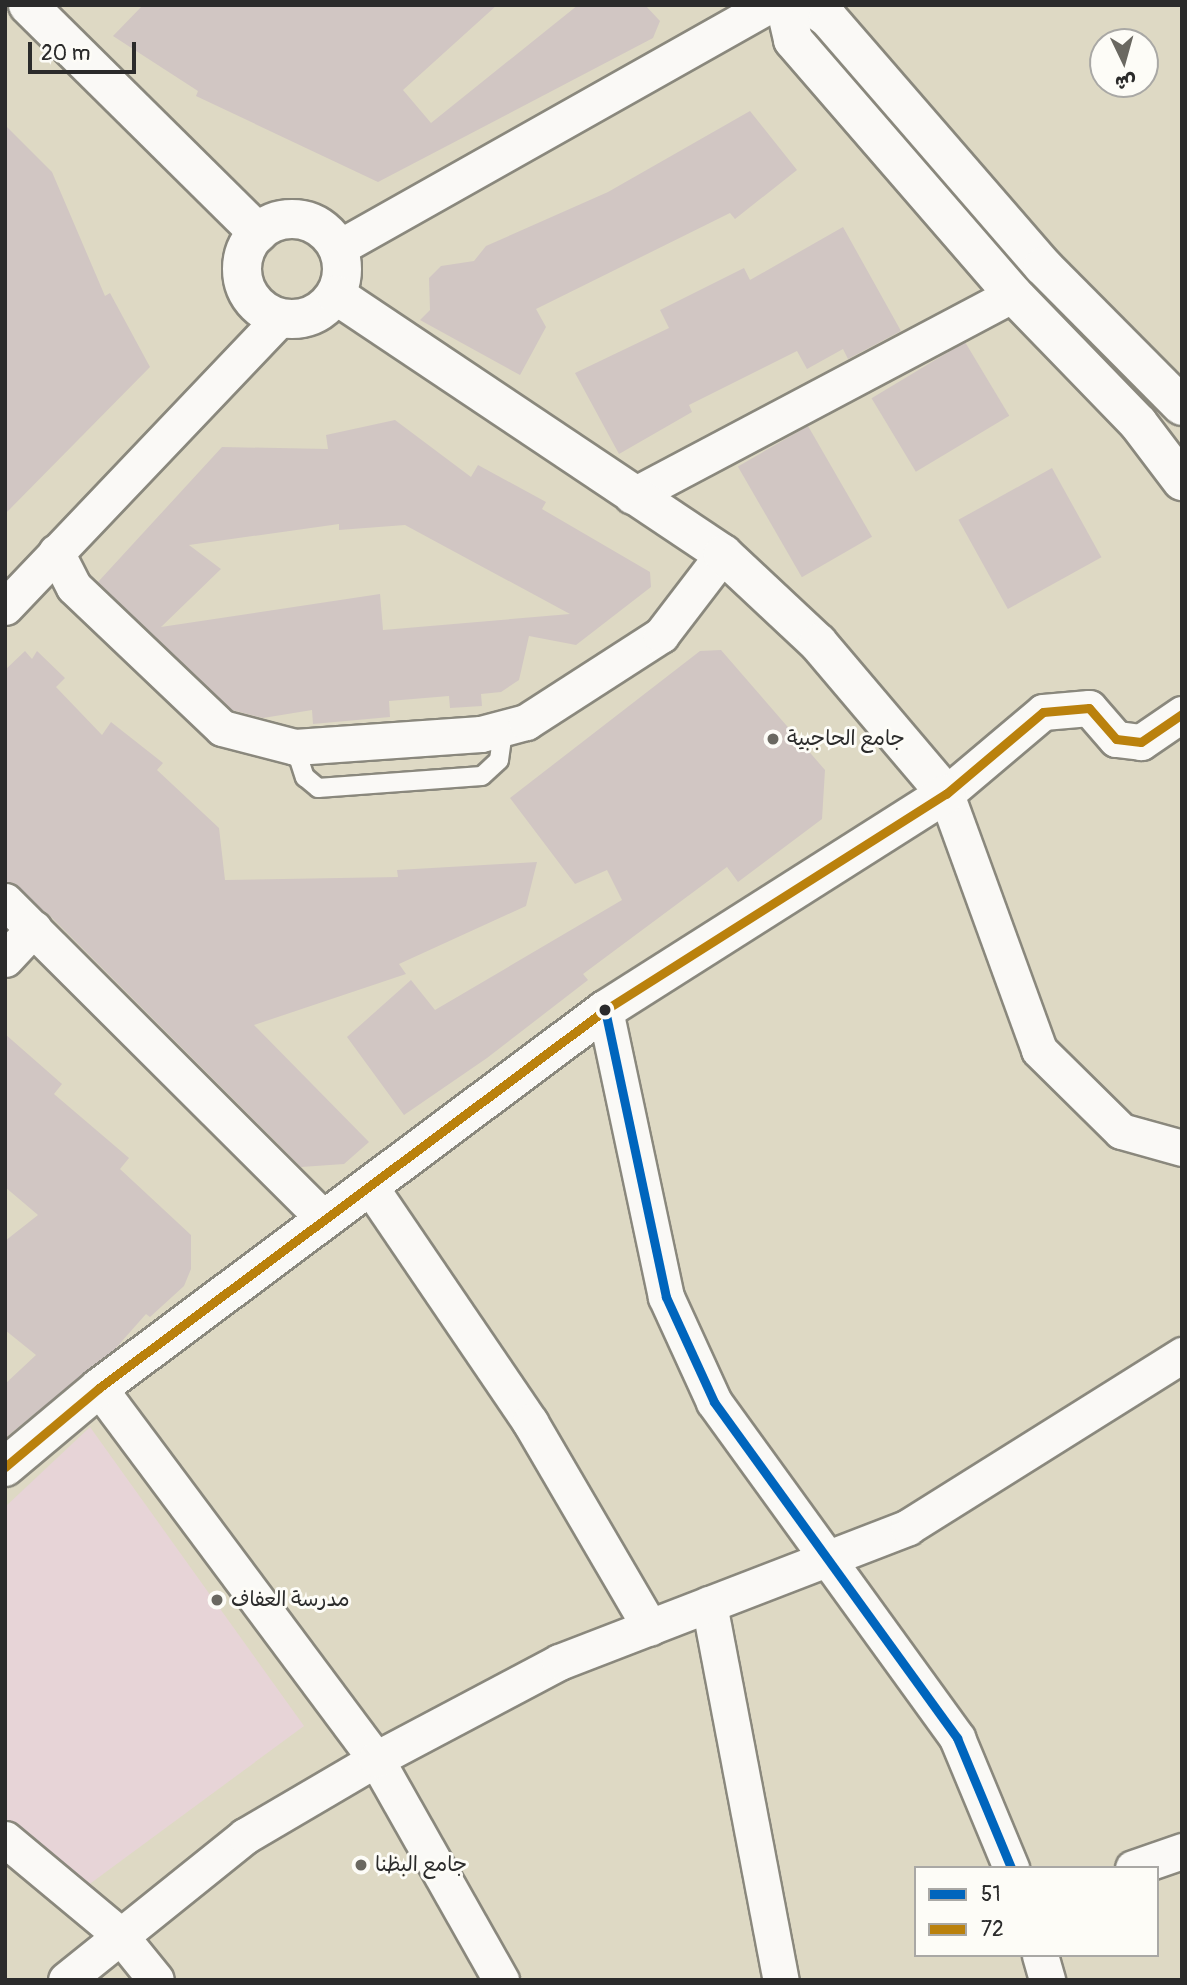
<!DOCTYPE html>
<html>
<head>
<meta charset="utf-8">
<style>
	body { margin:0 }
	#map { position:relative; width:1187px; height:1985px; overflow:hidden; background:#ded9c4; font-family:Pangolin,"Playpen Sans Arabic",sans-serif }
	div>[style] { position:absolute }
	.built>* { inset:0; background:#e7d4d7 }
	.building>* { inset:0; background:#d1c6c3; transform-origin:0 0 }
	.roads { filter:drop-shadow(2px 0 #8a887d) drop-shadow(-2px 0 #8a887d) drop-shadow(0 2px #8a887d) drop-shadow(0 -2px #8a887d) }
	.service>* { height:18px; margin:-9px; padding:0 9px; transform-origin:9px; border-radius:9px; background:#faf9f6 }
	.minor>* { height:35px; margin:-17.5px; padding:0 17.5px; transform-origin:17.5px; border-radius:17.5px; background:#faf9f6 }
	.tertiary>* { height:38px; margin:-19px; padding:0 19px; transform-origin:19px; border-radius:19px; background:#faf9f6 }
	.tertiary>.ring { margin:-19px; padding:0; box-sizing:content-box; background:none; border:38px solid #faf9f6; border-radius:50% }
	.secondary>* { height:38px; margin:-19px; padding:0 19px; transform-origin:19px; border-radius:19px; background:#faf9f6 }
	.bus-1>* { height:9px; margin:-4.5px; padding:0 4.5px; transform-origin:4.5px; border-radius:4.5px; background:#0065bd }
	.bus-2>* { height:9px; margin:-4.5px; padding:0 4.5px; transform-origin:4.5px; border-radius:4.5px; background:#ba810d }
	.dots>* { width:19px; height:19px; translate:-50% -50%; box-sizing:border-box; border:4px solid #fdfcf7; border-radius:50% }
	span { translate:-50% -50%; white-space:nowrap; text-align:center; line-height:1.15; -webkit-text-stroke:6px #fdfcf7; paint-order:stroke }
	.poi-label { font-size:21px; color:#2b2b2b }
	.left { translate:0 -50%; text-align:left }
	.frame { position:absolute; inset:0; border:7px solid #2b2b2b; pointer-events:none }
	.legend { position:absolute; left:914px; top:1866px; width:245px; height:91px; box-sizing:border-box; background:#fdfcf7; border:2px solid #a9a8a5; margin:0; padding:9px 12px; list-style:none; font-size:21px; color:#2b2b2b }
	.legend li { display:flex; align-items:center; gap:14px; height:35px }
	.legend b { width:35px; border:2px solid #a9a8a5 }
	.north { position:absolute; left:1089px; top:28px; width:70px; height:70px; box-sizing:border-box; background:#fdfcf7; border:2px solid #a9a8a5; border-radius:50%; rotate:175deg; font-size:19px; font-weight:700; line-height:28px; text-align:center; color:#2b2b2b }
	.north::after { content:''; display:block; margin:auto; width:24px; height:32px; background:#6a6861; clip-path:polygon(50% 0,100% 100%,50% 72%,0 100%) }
	.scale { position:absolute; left:28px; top:42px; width:108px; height:32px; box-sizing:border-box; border:4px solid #2b2b2b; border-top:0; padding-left:9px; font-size:21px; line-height:24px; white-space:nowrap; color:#2b2b2b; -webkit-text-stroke:5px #fdfcf7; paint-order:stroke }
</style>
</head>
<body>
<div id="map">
	<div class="built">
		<div style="clip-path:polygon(90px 1427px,304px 1726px,72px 1897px,5px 1838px,5px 1507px)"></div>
	</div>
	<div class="building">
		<div style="clip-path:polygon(143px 5px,497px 5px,403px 90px,431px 123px,578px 5px,645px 5px,660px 21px,653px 38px,378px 182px,196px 96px,198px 91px,113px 36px)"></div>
		<div style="clip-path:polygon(750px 111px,797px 170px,735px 219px,730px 213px,536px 309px,546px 327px,520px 375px,420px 320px,430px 310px,429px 278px,441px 266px,474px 261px,486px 246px,608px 192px)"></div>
		<div style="clip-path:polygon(5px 125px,52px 172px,105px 296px,110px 293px,150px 367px,5px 514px)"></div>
		<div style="clip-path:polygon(843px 227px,901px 331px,848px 359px,843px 349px,807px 369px,797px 351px,689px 405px,692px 412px,619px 454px,575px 373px,669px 328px,660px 310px,744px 268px,750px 280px)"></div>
		<div style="left:965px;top:342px;width:86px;height:109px;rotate:59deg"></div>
		<div style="clip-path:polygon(evenodd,395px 420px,471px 477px,478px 465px,546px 502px,542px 509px,650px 572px,651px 587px,576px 645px,529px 636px,519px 680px,501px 692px,481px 694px,482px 706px,450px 708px,449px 696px,389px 701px,390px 717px,313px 724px,312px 710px,263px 718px,232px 710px,98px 582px,222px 447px,328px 449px,326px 435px,395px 420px,339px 524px,339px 530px,405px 525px,570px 614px,383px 630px,380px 594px,161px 627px,221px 569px,189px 545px,339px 524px)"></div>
		<div style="left:808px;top:426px;width:128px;height:81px;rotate:60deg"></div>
		<div style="left:1052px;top:468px;width:102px;height:107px;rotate:61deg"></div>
		<div style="clip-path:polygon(721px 650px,825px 770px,822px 819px,738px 882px,727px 867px,583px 974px,588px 980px,487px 1058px,404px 1115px,347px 1037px,411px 980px,435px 1010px,622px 900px,607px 870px,575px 884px,510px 798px,700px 651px)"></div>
		<div style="clip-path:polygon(25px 651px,32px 659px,37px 651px,65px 678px,56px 687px,102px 735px,111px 722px,163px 763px,157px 770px,219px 828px,225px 880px,398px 877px,397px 870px,537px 862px,526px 906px,399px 964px,406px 974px,254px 1025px,369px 1142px,344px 1164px,301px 1167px,48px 914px,5px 881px,5px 670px)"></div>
		<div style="clip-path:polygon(5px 1034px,62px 1084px,54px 1094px,129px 1158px,120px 1169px,191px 1235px,191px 1269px,184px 1286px,150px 1317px,146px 1314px,115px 1349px,5px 1438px,5px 1384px,36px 1355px,5px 1330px,5px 1241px,38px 1215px,5px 1187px)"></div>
	</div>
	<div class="roads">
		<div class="service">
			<div style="left:295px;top:747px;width:32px;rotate:72deg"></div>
			<div style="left:305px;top:777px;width:17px;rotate:40deg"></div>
			<div style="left:318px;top:788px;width:164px;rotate:-4.2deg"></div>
			<div style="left:482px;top:776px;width:23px;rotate:-43deg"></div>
			<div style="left:499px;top:760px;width:30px;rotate:-82deg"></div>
		</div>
		<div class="minor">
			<div style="left:338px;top:248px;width:495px;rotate:-29.4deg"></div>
			<div style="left:632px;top:496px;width:431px;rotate:-27.9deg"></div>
			<div style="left:56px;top:552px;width:39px;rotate:63deg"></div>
			<div style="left:74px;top:587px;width:204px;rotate:43.6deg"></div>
			<div style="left:222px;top:728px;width:75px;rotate:14.6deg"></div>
			<div style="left:295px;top:747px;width:186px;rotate:-4deg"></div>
			<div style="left:481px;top:734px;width:47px;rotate:-14.9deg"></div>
			<div style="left:526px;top:722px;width:161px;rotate:-32.8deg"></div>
			<div style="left:661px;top:635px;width:102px;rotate:-52.6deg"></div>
			<div style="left:5px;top:607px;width:399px;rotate:-46.4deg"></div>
			<div style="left:1182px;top:714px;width:50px;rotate:145.7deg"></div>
			<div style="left:1141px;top:742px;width:25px;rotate:-173deg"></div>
			<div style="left:1116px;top:739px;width:41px;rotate:-131.1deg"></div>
			<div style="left:1089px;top:708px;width:46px;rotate:175deg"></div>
			<div style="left:1043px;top:712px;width:127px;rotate:139.8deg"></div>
			<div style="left:946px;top:794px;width:272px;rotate:70deg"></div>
			<div style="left:1039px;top:1050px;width:115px;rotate:44.6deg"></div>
			<div style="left:1121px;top:1131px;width:63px;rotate:15.6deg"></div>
			<div style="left:5px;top:901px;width:449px;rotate:44.9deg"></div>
			<div style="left:5px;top:959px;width:42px;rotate:-46.9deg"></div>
			<div style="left:605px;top:1010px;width:293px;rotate:78deg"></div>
			<div style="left:666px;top:1297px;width:115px;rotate:65.4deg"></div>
			<div style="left:714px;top:1402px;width:415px;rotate:54.1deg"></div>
			<div style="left:957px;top:1738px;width:141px;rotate:67.4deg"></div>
			<div style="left:369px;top:1185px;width:287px;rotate:55.8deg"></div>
			<div style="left:530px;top:1422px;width:238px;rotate:59.7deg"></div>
			<div style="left:99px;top:1388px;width:463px;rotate:53.3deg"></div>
			<div style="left:376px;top:1759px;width:254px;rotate:60.5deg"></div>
			<div style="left:709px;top:1604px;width:383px;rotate:79.2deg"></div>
			<div style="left:5px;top:1839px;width:147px;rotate:39.8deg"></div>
			<div style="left:118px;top:1933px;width:60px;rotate:51deg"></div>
			<div style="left:1133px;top:1868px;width:52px;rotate:-19.1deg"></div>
			<div style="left:1040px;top:1955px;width:26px;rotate:74deg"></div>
			<div style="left:66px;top:1980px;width:230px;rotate:-38.8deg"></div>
			<div style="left:245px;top:1836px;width:152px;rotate:-30.4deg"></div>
			<div style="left:376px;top:1759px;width:207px;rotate:-27.9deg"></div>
			<div style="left:559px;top:1662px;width:374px;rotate:-21.1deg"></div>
			<div style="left:908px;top:1527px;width:324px;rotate:-32.1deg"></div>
		</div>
		<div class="tertiary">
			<div style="left:28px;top:5px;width:324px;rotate:44.7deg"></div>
			<div style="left:785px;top:5px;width:36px;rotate:77deg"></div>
			<div style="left:793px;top:40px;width:336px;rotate:49.1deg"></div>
			<div style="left:1013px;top:294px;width:180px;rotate:45.9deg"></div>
			<div style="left:1138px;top:423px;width:73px;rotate:52.8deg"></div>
			<div style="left:810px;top:5px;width:22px;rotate:36deg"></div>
			<div style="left:828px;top:18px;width:328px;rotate:49.1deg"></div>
			<div style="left:1043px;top:266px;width:197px;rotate:45.2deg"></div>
			<div class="ring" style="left:242px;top:219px;width:62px;height:62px"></div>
			<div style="left:336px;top:295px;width:466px;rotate:33.8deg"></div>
			<div style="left:723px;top:554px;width:130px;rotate:43.1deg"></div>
			<div style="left:818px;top:643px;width:198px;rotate:49.7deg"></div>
		</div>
		<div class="secondary">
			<div style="left:5px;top:1467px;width:123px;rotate:-40deg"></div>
			<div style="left:99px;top:1388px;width:632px;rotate:-36.76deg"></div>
			<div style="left:605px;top:1010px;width:404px;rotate:-32.4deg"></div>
		</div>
	</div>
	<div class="bus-1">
		<div style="left:605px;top:1010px;width:293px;rotate:78deg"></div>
		<div style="left:666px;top:1297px;width:115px;rotate:65.4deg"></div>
		<div style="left:714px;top:1402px;width:415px;rotate:54.1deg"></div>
		<div style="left:957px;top:1738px;width:141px;rotate:67.4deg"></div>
	</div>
	<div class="bus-2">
		<div style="left:5px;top:1467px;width:123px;rotate:-40deg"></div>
		<div style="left:99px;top:1388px;width:632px;rotate:-36.76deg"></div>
		<div style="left:605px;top:1010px;width:404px;rotate:-32.4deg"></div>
		<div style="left:946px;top:794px;width:127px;rotate:-40.2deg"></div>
		<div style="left:1043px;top:712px;width:46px;rotate:-5deg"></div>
		<div style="left:1089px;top:708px;width:41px;rotate:48.9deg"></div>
		<div style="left:1116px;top:739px;width:25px;rotate:7deg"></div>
		<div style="left:1141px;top:742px;width:50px;rotate:-34.3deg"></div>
	</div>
	<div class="dots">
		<div style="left:773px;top:739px;background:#6a6861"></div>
		<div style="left:605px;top:1010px;background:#2b2b2b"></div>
		<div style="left:217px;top:1600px;background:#6a6861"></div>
		<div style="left:361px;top:1865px;background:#6a6861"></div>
	</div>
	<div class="poi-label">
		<span class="left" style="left:787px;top:739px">جامع الحاجبية</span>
		<span class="left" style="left:231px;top:1600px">مدرسة العفاف</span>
		<span class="left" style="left:375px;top:1865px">جامع البظنا</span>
	</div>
	<div class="frame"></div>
	<ul class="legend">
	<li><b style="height:9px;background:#0065bd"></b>51</li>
	<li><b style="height:9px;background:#ba810d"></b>72</li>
	</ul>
	<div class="north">ش</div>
	<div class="scale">20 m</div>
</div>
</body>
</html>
